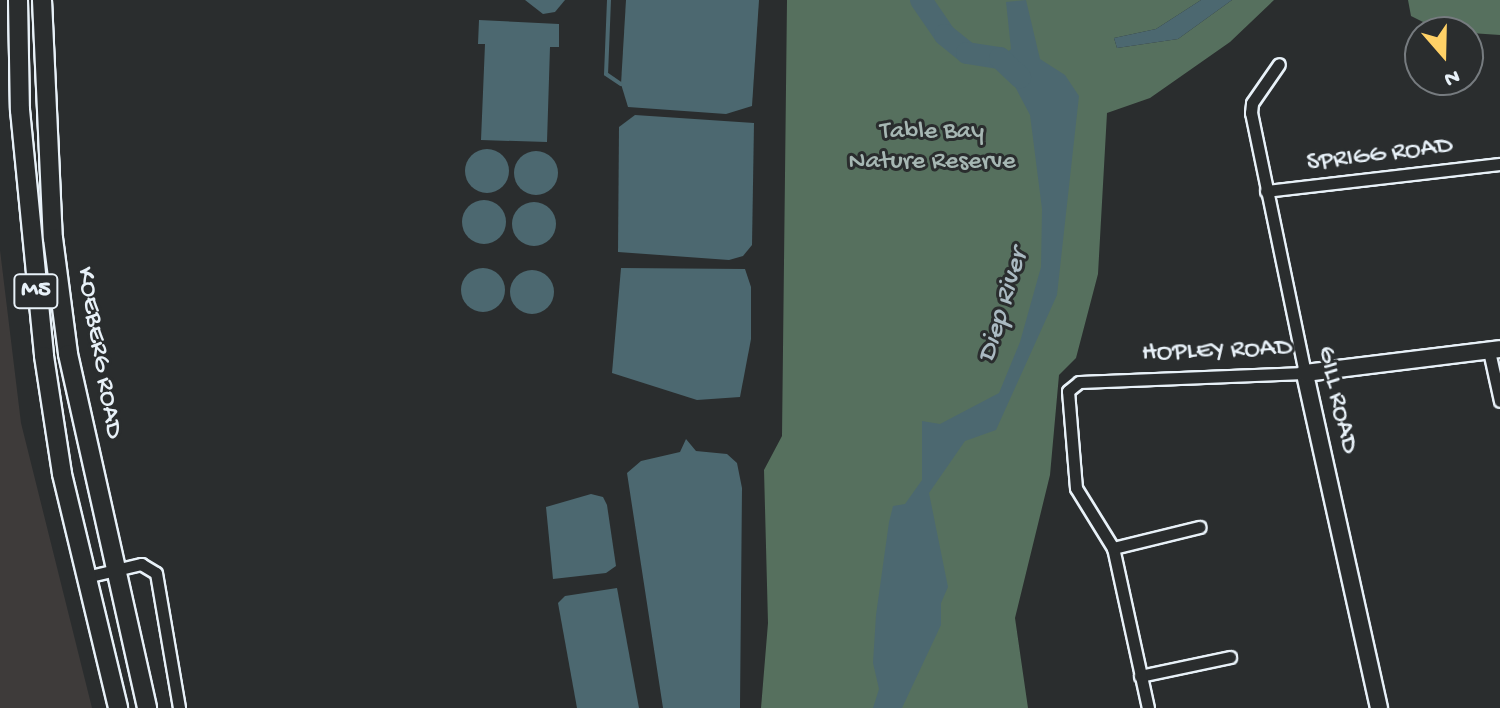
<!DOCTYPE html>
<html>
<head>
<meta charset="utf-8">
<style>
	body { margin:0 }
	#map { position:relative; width:1500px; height:708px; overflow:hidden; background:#2a2d2e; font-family:"Gochi Hand",sans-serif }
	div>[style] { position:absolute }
	.built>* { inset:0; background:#3e3b3a }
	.green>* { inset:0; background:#56705e }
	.water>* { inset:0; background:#4c6870 }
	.round { border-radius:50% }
	.stream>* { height:4px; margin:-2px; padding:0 2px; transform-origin:2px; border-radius:2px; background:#4c6870 }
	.river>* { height:22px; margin:-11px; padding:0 11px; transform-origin:11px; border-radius:11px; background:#4c6870 }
	.roads { filter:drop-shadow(2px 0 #e8f1f8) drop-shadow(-2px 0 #e8f1f8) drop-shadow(0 2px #e8f1f8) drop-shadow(0 -2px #e8f1f8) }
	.street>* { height:11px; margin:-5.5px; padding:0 5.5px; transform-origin:5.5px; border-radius:5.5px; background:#2a2d2e }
	.secondary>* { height:16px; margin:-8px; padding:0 8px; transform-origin:8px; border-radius:8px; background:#2a2d2e }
	.primary>* { height:18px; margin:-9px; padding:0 9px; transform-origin:9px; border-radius:9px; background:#2a2d2e }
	span { translate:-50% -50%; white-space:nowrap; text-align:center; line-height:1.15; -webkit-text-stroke:6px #2a2d2e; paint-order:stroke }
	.shield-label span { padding:2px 6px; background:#2a2d2e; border:2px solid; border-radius:6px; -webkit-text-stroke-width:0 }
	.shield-label { font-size:24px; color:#e8f1f8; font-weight:700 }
	.park-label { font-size:26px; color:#a6b7b3 }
	.street-label { font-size:26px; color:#e8f1f8 }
	.water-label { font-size:28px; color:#aabac2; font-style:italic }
	.north { position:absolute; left:1404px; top:16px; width:80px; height:80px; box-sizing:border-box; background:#2a2d2e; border:2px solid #767b7f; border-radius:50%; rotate:160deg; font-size:22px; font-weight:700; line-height:32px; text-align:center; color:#e8f1f8 }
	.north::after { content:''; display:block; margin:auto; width:28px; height:36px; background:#ffd166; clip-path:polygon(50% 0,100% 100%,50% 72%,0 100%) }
</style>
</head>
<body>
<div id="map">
	<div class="built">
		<div style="clip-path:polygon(0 250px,21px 423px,92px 708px,0 708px)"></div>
	</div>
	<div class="green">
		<div style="clip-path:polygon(787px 0,1201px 0,1156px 29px,1114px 38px,1117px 48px,1178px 39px,1232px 0,1274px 0,1230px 42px,1150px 98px,1107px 113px,1098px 274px,1076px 358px,1059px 375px,1050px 475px,1015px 618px,1028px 708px,761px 708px,768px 623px,764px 470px,782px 436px)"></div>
		<div style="clip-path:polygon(1408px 0,1500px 0,1500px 35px,1441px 31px,1411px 16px)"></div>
	</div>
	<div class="water">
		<div style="clip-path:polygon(525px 0,565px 0,555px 12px,543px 14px)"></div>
		<div style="clip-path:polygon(626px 0,759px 0,752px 106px,726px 114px,628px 107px,621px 84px)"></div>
		<div style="clip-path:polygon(1026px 0,1040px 59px,1065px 75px,1079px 96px,1057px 295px,996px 430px,965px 441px,929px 493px,948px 587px,941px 603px,941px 625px,902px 708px,873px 708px,879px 689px,873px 663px,876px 615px,889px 522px,893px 506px,905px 504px,922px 480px,922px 421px,940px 424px,999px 393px,1020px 342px,1041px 267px,1042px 209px,1030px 115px,1000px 58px,1011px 49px,1006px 2px)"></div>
		<div style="clip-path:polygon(1201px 0,1232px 0,1178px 39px,1117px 48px,1114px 38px,1156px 29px)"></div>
		<div style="clip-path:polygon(479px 20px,559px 24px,559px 47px,550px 47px,547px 142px,481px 140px,485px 44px,478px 44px)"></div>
		<div style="clip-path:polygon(635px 115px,754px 123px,752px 245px,743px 256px,729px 260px,618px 252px,619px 127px)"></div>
		<div class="round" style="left:465px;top:149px;width:44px;height:44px"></div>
		<div class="round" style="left:514px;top:151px;width:44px;height:44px"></div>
		<div class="round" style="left:462px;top:200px;width:44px;height:44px"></div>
		<div class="round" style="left:512px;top:202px;width:44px;height:44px"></div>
		<div style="clip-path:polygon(621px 268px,745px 269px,751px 287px,751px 339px,740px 397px,697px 400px,612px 373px)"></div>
		<div class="round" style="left:461px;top:268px;width:44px;height:44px"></div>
		<div class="round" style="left:510px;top:270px;width:44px;height:44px"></div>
		<div style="clip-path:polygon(686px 439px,696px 451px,727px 454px,737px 463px,742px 488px,740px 708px,663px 708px,627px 473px,641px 461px,680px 452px)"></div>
		<div style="clip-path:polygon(591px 494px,603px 497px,607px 505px,616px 566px,606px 573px,553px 579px,546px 507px)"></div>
		<div style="clip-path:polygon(617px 588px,639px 708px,577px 708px,558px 603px,565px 596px)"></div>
	</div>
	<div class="stream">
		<div style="left:609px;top:0;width:74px;rotate:92.3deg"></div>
		<div style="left:606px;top:74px;width:18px;rotate:34deg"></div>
	</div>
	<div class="river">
		<div style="left:921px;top:0;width:42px;rotate:55.6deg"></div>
		<div style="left:945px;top:35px;width:28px;rotate:39deg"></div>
		<div style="left:967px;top:53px;width:33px;rotate:9deg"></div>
		<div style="left:1000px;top:58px;width:28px;rotate:44deg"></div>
	</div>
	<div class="roads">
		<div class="street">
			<div style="left:1266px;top:191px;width:236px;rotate:-6.6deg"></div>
			<div style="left:1489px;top:351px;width:51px;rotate:77.6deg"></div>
			<div style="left:1113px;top:548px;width:89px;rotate:-13.7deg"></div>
			<div style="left:86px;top:577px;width:57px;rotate:-13.3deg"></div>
			<div style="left:141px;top:564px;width:17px;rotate:31deg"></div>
			<div style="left:156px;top:573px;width:137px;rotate:80.3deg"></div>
			<div style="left:1140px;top:676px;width:92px;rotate:-11.9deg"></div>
			<div style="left:1148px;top:708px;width:164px;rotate:-102.3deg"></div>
			<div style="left:1113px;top:548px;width:70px;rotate:-121.7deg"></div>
			<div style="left:1076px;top:488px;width:97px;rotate:-94.7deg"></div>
			<div style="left:1068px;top:391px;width:14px;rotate:-39deg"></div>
			<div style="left:1079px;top:382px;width:226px;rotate:-2.3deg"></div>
			<div style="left:1305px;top:373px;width:266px;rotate:-101.7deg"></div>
			<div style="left:1251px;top:113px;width:10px;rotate:-84deg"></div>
			<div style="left:1252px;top:103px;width:47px;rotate:-55.3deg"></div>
		</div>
		<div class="secondary">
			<div style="left:1379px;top:708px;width:343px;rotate:-102.5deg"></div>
			<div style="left:1305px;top:373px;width:196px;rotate:-7deg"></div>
		</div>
		<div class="primary">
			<div style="left:18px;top:0;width:110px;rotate:89deg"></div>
			<div style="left:20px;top:110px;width:247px;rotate:84.4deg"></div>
			<div style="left:44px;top:356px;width:119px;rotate:81.3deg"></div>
			<div style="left:62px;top:474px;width:241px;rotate:76.5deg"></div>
			<div style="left:42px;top:0;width:238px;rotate:87.4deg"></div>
			<div style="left:53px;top:238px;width:117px;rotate:82.6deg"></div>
			<div style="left:68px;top:354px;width:363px;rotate:77.4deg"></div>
		</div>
	</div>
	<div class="shield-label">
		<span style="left:36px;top:291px">M5</span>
	</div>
	<div class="park-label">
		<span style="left:932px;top:148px">Table Bay<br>Nature Reserve</span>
	</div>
	<div class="street-label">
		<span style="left:1380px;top:156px;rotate:-7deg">SPRIGG ROAD</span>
		<span style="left:1217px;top:352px;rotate:-2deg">HOPLEY ROAD</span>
		<span style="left:98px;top:353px;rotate:80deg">KOEBERG ROAD</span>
		<span style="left:1336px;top:400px;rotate:77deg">GILL ROAD</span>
	</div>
	<div class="water-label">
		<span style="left:1004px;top:306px;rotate:-73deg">Diep River</span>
	</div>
	<div class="north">N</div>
</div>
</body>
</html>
